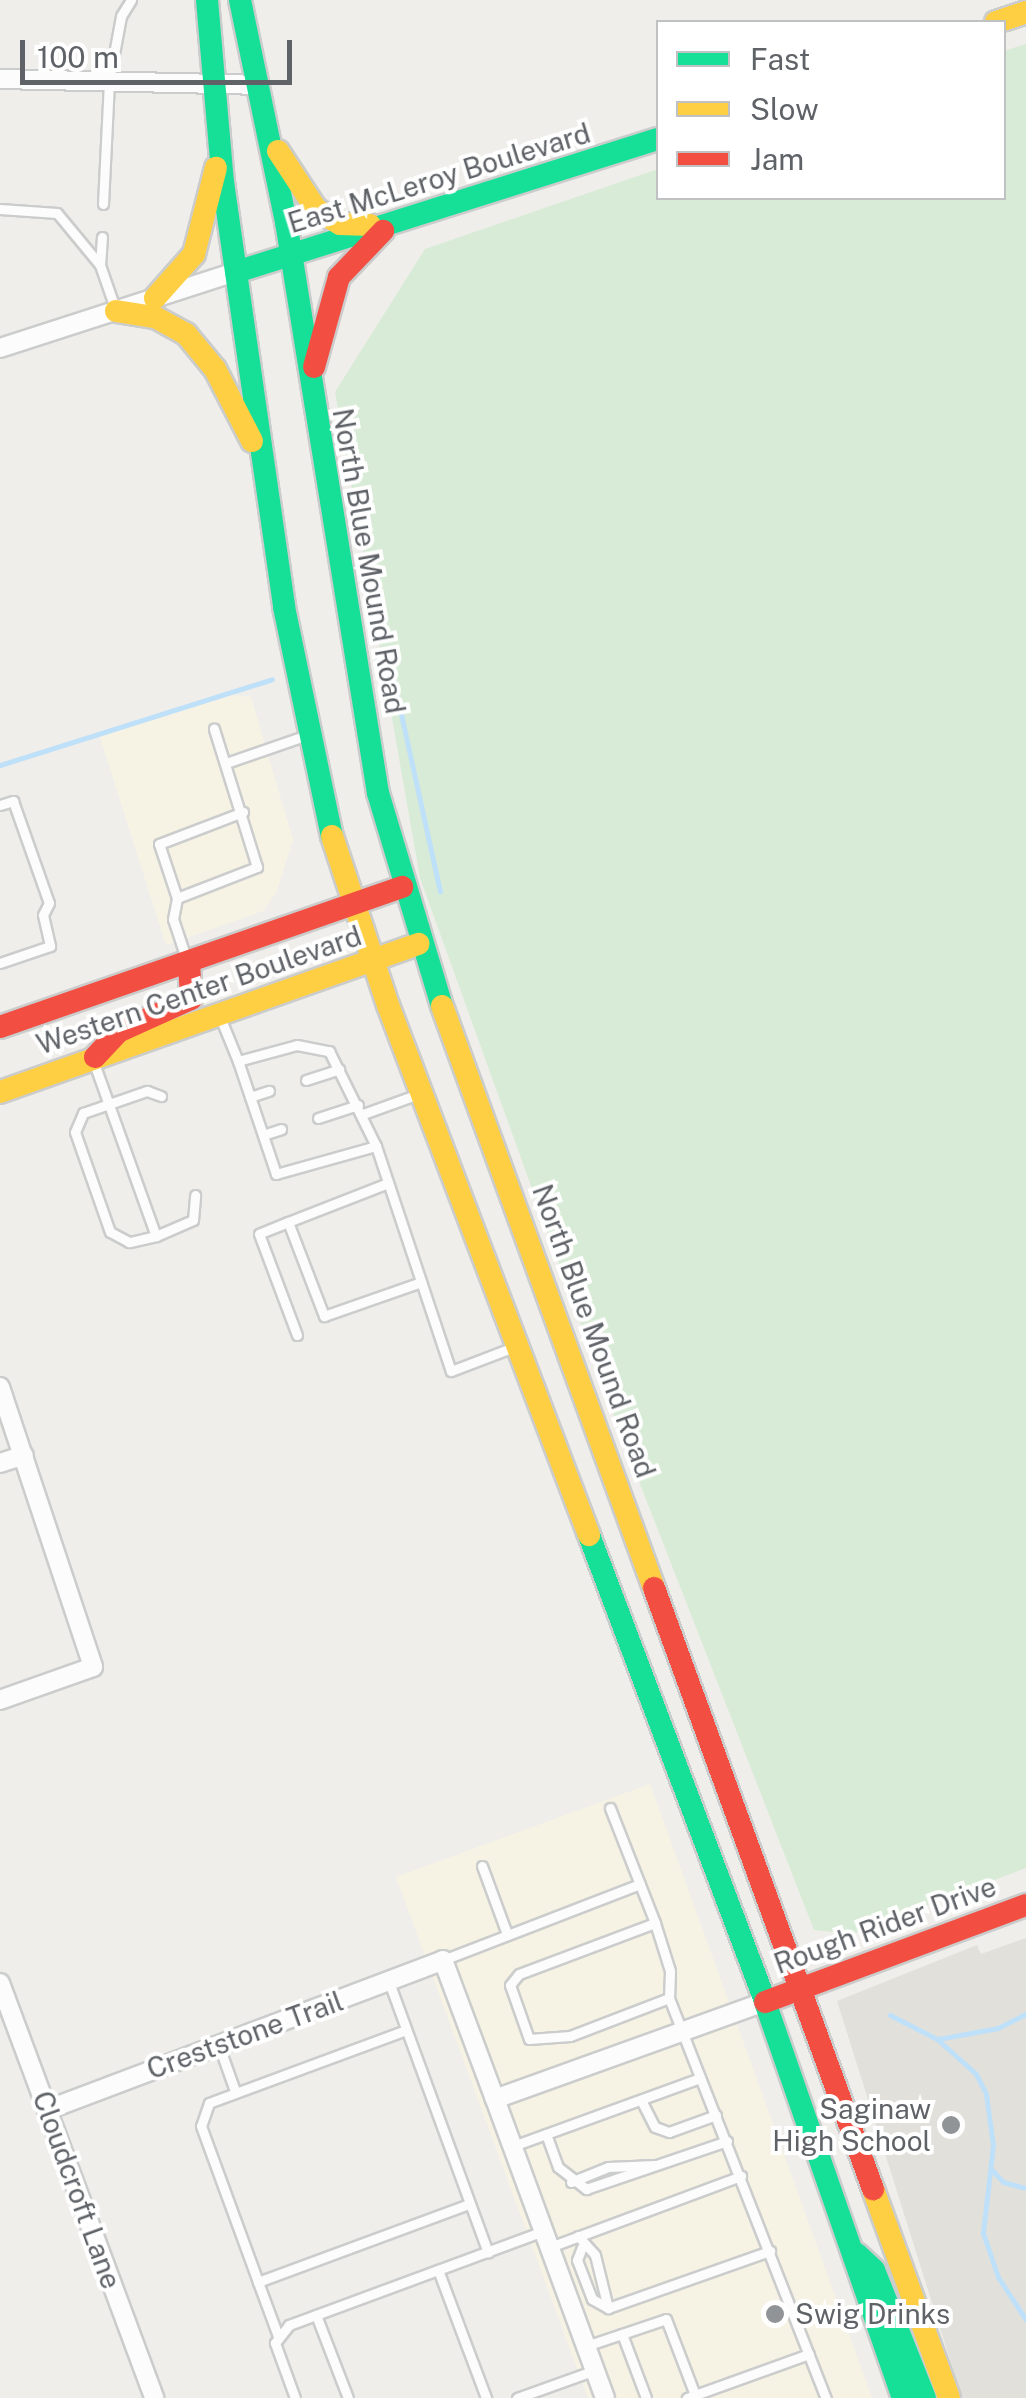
<!DOCTYPE html>
<html>
<head>
<meta charset="utf-8">
<style>
	body { margin:0 }
	#map { position:relative; width:1026px; height:2398px; overflow:hidden; background:#efeeea; font-family:"Public Sans",sans-serif }
	div>[style] { position:absolute }
	.commercial>* { inset:0; background:#f7f3e4 }
	.education>* { inset:0; background:#e2e0da }
	.green>* { inset:0; background:#d8ebd6 }
	.stream>* { height:5px; margin:-2.5px; padding:0 2.5px; transform-origin:2.5px; border-radius:2.5px; background:#bfe0f9 }
	.roads { filter:drop-shadow(2px 0 #cbcccc) drop-shadow(-2px 0 #cbcccc) drop-shadow(0 2px #cbcccc) drop-shadow(0 -2px #cbcccc) }
	.lane>* { height:9px; margin:-4.5px; padding:0 4.5px; transform-origin:4.5px; border-radius:4.5px; background:#fdfcfc }
	.street>* { height:18px; margin:-9px; padding:0 9px; transform-origin:9px; border-radius:9px; background:#fdfcfc }
	.fast>* { height:22px; margin:-11px; padding:0 11px; transform-origin:11px; border-radius:11px; background:#16e098 }
	.slow>* { height:22px; margin:-11px; padding:0 11px; transform-origin:11px; border-radius:11px; background:#ffcf43 }
	.jam>* { height:22px; margin:-11px; padding:0 11px; transform-origin:11px; border-radius:11px; background:#f24e42 }
	.dots>* { width:28px; height:28px; translate:-50% -50%; box-sizing:border-box; border:5px solid #fff; border-radius:50% }
	span { translate:-50% -50%; white-space:nowrap; text-align:center; line-height:1.15; -webkit-text-stroke:8px #fff; paint-order:stroke }
	.street-label { font-size:28px; color:#5f6368 }
	.poi-label { font-size:28px; color:#5f6368 }
	.right { translate:-100% -50%; text-align:right }
	.left { translate:0 -50%; text-align:left }
	.legend { position:absolute; left:656px; top:20px; width:350px; height:180px; box-sizing:border-box; background:#fff; border:2px solid #bfc1c3; margin:0; padding:12px 18px; list-style:none; font-size:30px; color:#5f6368 }
	.legend li { display:flex; align-items:center; gap:20px; height:50px }
	.legend b { width:50px; border:2px solid #bfc1c3 }
	.scale { position:absolute; left:20px; top:40px; width:272px; height:45px; box-sizing:border-box; border:5px solid #5f6368; border-top:0; padding-left:12px; font-size:30px; line-height:35px; white-space:nowrap; color:#5f6368; -webkit-text-stroke:8px #fff; paint-order:stroke }
</style>
</head>
<body>
<div id="map">
	<div class="commercial">
		<div style="clip-path:polygon(221px 694px,251px 697px,293px 840px,276px 893px,263px 911px,166px 945px,100px 737px)"></div>
		<div style="clip-path:polygon(650px 1784px,872px 2398px,588px 2398px,396px 1877px)"></div>
	</div>
	<div class="education">
		<div style="clip-path:polygon(1026px 1938px,1026px 2398px,962px 2398px,837px 2001px,977px 1945px,981px 1954px)"></div>
	</div>
	<div class="green">
		<div style="clip-path:polygon(1026px 44px,1026px 1868px,853px 1934px,814px 1930px,619px 1430px,420px 878px,335px 392px,425px 249px,658px 169px,658px 198px,1004px 198px,1004px 51px)"></div>
	</div>
	<div class="stream">
		<div style="left:376px;top:657px;width:12px;rotate:-9deg"></div>
		<div style="left:388px;top:655px;width:242px;rotate:77.6deg"></div>
		<div style="left:0;top:765px;width:285px;rotate:-17.5deg"></div>
		<div style="left:890px;top:2015px;width:53px;rotate:27.1deg"></div>
		<div style="left:937px;top:2039px;width:52px;rotate:41.9deg"></div>
		<div style="left:976px;top:2074px;width:22px;rotate:63deg"></div>
		<div style="left:986px;top:2094px;width:51px;rotate:82.2deg"></div>
		<div style="left:993px;top:2145px;width:89px;rotate:96.5deg"></div>
		<div style="left:983px;top:2233px;width:46px;rotate:71.2deg"></div>
		<div style="left:998px;top:2277px;width:51px;rotate:56.9deg"></div>
		<div style="left:938px;top:2039px;width:61px;rotate:-10.4deg"></div>
		<div style="left:998px;top:2028px;width:31px;rotate:-27deg"></div>
		<div style="left:991px;top:2169px;width:18px;rotate:47deg"></div>
		<div style="left:1003px;top:2182px;width:24px;rotate:15deg"></div>
	</div>
	<div class="roads">
		<div class="lane">
			<div style="left:103px;top:204px;width:123px;rotate:-87.2deg"></div>
			<div style="left:109px;top:81px;width:66px;rotate:-79.5deg"></div>
			<div style="left:121px;top:16px;width:19px;rotate:-58deg"></div>
			<div style="left:0;top:209px;width:57px;rotate:4deg"></div>
			<div style="left:57px;top:213px;width:67px;rotate:50.4deg"></div>
			<div style="left:100px;top:265px;width:46px;rotate:70.8deg"></div>
			<div style="left:100px;top:265px;width:28px;rotate:-86deg"></div>
			<div style="left:226px;top:763px;width:86px;rotate:-19.1deg"></div>
			<div style="left:0;top:805px;width:14px;rotate:-17deg"></div>
			<div style="left:13px;top:801px;width:108px;rotate:70.6deg"></div>
			<div style="left:49px;top:903px;width:13px;rotate:117deg"></div>
			<div style="left:43px;top:915px;width:32px;rotate:77deg"></div>
			<div style="left:50px;top:946px;width:53px;rotate:161.2deg"></div>
			<div style="left:177px;top:898px;width:57px;rotate:-108.4deg"></div>
			<div style="left:159px;top:844px;width:90px;rotate:-20.9deg"></div>
			<div style="left:187px;top:961px;width:44px;rotate:-108.4deg"></div>
			<div style="left:173px;top:919px;width:21px;rotate:-79deg"></div>
			<div style="left:177px;top:898px;width:86px;rotate:-21.2deg"></div>
			<div style="left:257px;top:867px;width:145px;rotate:-107.3deg"></div>
			<div style="left:220px;top:1017px;width:48px;rotate:67.8deg"></div>
			<div style="left:238px;top:1061px;width:61px;rotate:-15.2deg"></div>
			<div style="left:297px;top:1045px;width:33px;rotate:11deg"></div>
			<div style="left:329px;top:1051px;width:106px;rotate:63.7deg"></div>
			<div style="left:376px;top:1146px;width:104px;rotate:164.4deg"></div>
			<div style="left:276px;top:1174px;width:119px;rotate:-108.6deg"></div>
			<div style="left:94px;top:1063px;width:184px;rotate:70.3deg"></div>
			<div style="left:156px;top:1236px;width:40px;rotate:-23.4deg"></div>
			<div style="left:193px;top:1220px;width:25px;rotate:-85deg"></div>
			<div style="left:306px;top:1080px;width:35px;rotate:-18deg"></div>
			<div style="left:250px;top:1097px;width:20px;rotate:-18deg"></div>
			<div style="left:363px;top:1114px;width:62px;rotate:-19.9deg"></div>
			<div style="left:318px;top:1118px;width:42px;rotate:-18deg"></div>
			<div style="left:263px;top:1135px;width:19px;rotate:-18deg"></div>
			<div style="left:376px;top:1146px;width:237px;rotate:71.6deg"></div>
			<div style="left:451px;top:1371px;width:67px;rotate:-20.9deg"></div>
			<div style="left:388px;top:1183px;width:107px;rotate:158.7deg"></div>
			<div style="left:288px;top:1222px;width:101px;rotate:69deg"></div>
			<div style="left:324px;top:1316px;width:103px;rotate:-19.3deg"></div>
			<div style="left:288px;top:1222px;width:31px;rotate:158deg"></div>
			<div style="left:259px;top:1234px;width:108px;rotate:69.4deg"></div>
			<div style="left:156px;top:1236px;width:28px;rotate:167deg"></div>
			<div style="left:129px;top:1242px;width:21px;rotate:-152deg"></div>
			<div style="left:110px;top:1232px;width:106px;rotate:-109.3deg"></div>
			<div style="left:75px;top:1132px;width:21px;rotate:-67deg"></div>
			<div style="left:83px;top:1113px;width:68px;rotate:-19deg"></div>
			<div style="left:147px;top:1091px;width:15px;rotate:20deg"></div>
			<div style="left:610px;top:1808px;width:123px;rotate:68.6deg"></div>
			<div style="left:482px;top:1866px;width:72px;rotate:69.8deg"></div>
			<div style="left:443px;top:1960px;width:211px;rotate:-21.1deg"></div>
			<div style="left:389px;top:1982px;width:288px;rotate:69.9deg"></div>
			<div style="left:669px;top:1998px;width:106px;rotate:159deg"></div>
			<div style="left:570px;top:2036px;width:41px;rotate:175.8deg"></div>
			<div style="left:529px;top:2039px;width:57px;rotate:-109.4deg"></div>
			<div style="left:510px;top:1985px;width:14px;rotate:-51deg"></div>
			<div style="left:519px;top:1974px;width:145px;rotate:-20.6deg"></div>
			<div style="left:655px;top:1923px;width:50px;rotate:72.6deg"></div>
			<div style="left:670px;top:1971px;width:27px;rotate:92deg"></div>
			<div style="left:669px;top:1998px;width:430px;rotate:68.6deg"></div>
			<div style="left:406px;top:2030px;width:210px;rotate:159.7deg"></div>
			<div style="left:209px;top:2103px;width:24px;rotate:109deg"></div>
			<div style="left:201px;top:2126px;width:166px;rotate:69.9deg"></div>
			<div style="left:258px;top:2282px;width:225px;rotate:-20.3deg"></div>
			<div style="left:219px;top:2046px;width:48px;rotate:70.4deg"></div>
			<div style="left:641px;top:2100px;width:30px;rotate:63deg"></div>
			<div style="left:655px;top:2127px;width:15px;rotate:20deg"></div>
			<div style="left:669px;top:2132px;width:50px;rotate:-19.9deg"></div>
			<div style="left:546px;top:2134px;width:35px;rotate:70deg"></div>
			<div style="left:558px;top:2167px;width:36px;rotate:38deg"></div>
			<div style="left:586px;top:2189px;width:149px;rotate:-18.8deg"></div>
			<div style="left:513px;top:2146px;width:199px;rotate:-20deg"></div>
			<div style="left:571px;top:2182px;width:40px;rotate:-22deg"></div>
			<div style="left:608px;top:2167px;width:47px;rotate:-2.4deg"></div>
			<div style="left:578px;top:2236px;width:25px;rotate:48deg"></div>
			<div style="left:595px;top:2255px;width:55px;rotate:76.2deg"></div>
			<div style="left:608px;top:2308px;width:172px;rotate:-19.4deg"></div>
			<div style="left:550px;top:2247px;width:204px;rotate:-20.4deg"></div>
			<div style="left:582px;top:2247px;width:14px;rotate:111deg"></div>
			<div style="left:577px;top:2260px;width:42px;rotate:69deg"></div>
			<div style="left:592px;top:2299px;width:18px;rotate:29deg"></div>
			<div style="left:438px;top:2270px;width:137px;rotate:69.4deg"></div>
			<div style="left:258px;top:2282px;width:58px;rotate:69.7deg"></div>
			<div style="left:316px;top:2315px;width:89px;rotate:68.9deg"></div>
			<div style="left:622px;top:2334px;width:68px;rotate:69.4deg"></div>
			<div style="left:586px;top:2346px;width:84px;rotate:-18.6deg"></div>
			<div style="left:666px;top:2319px;width:81px;rotate:69.1deg"></div>
			<div style="left:695px;top:2395px;width:9px;rotate:159deg"></div>
			<div style="left:695px;top:2395px;width:121px;rotate:-19.8deg"></div>
			<div style="left:295px;top:2398px;width:59px;rotate:-110deg"></div>
			<div style="left:275px;top:2343px;width:23px;rotate:-52deg"></div>
			<div style="left:289px;top:2325px;width:271px;rotate:-20.3deg"></div>
			<div style="left:517px;top:2398px;width:83px;rotate:-19.7deg"></div>
		</div>
		<div class="street">
			<div style="left:0;top:79px;width:255px;rotate:1.3deg"></div>
			<div style="left:0;top:348px;width:248px;rotate:-17.9deg"></div>
			<div style="left:0;top:1387px;width:295px;rotate:71.6deg"></div>
			<div style="left:93px;top:1667px;width:99px;rotate:160.5deg"></div>
			<div style="left:0;top:1463px;width:25px;rotate:-18deg"></div>
			<div style="left:0;top:1983px;width:443px;rotate:69.6deg"></div>
			<div style="left:47px;top:2110px;width:423px;rotate:-20.7deg"></div>
			<div style="left:443px;top:1960px;width:148px;rotate:69.5deg"></div>
			<div style="left:605px;top:2398px;width:319px;rotate:-110.2deg"></div>
			<div style="left:495px;top:2099px;width:287px;rotate:-19.8deg"></div>
		</div>
		<div class="fast">
			<div style="left:207px;top:0;width:183px;rotate:85deg"></div>
			<div style="left:223px;top:182px;width:429px;rotate:81.8deg"></div>
			<div style="left:284px;top:607px;width:234px;rotate:78.2deg"></div>
			<div style="left:240px;top:0;width:227px;rotate:78.3deg"></div>
			<div style="left:286px;top:222px;width:578px;rotate:80.85deg"></div>
			<div style="left:378px;top:793px;width:222px;rotate:73.3deg"></div>
			<div style="left:236px;top:272px;width:442px;rotate:-17.5deg"></div>
			<div style="left:589px;top:1535px;width:499px;rotate:69.3deg"></div>
			<div style="left:765px;top:2002px;width:419px;rotate:70.8deg"></div>
			<div style="left:857px;top:2254px;width:23px;rotate:43deg"></div>
			<div style="left:874px;top:2270px;width:138px;rotate:68.3deg"></div>
		</div>
		<div class="slow">
			<div style="left:996px;top:22px;width:32px;rotate:-18deg"></div>
			<div style="left:278px;top:151px;width:69px;rotate:56.8deg"></div>
			<div style="left:316px;top:209px;width:28px;rotate:32deg"></div>
			<div style="left:340px;top:224px;width:30px;rotate:2deg"></div>
			<div style="left:155px;top:298px;width:59px;rotate:-48.4deg"></div>
			<div style="left:194px;top:254px;width:89px;rotate:-75.7deg"></div>
			<div style="left:116px;top:311px;width:39px;rotate:9deg"></div>
			<div style="left:155px;top:317px;width:35px;rotate:29deg"></div>
			<div style="left:186px;top:334px;width:45px;rotate:50.4deg"></div>
			<div style="left:215px;top:369px;width:81px;rotate:62.8deg"></div>
			<div style="left:332px;top:836px;width:178px;rotate:71.7deg"></div>
			<div style="left:388px;top:1005px;width:567px;rotate:69.23deg"></div>
			<div style="left:442px;top:1006px;width:619px;rotate:69.99deg"></div>
			<div style="left:0;top:1092px;width:444px;rotate:-19.5deg"></div>
			<div style="left:873px;top:2189px;width:222px;rotate:70deg"></div>
		</div>
		<div class="jam">
			<div style="left:314px;top:367px;width:93px;rotate:-74.5deg"></div>
			<div style="left:339px;top:277px;width:64px;rotate:-46.3deg"></div>
			<div style="left:0;top:1027px;width:426px;rotate:-19.2deg"></div>
			<div style="left:95px;top:1057px;width:34px;rotate:-47deg"></div>
			<div style="left:118px;top:1032px;width:80px;rotate:-24.3deg"></div>
			<div style="left:191px;top:999px;width:34px;rotate:-93deg"></div>
			<div style="left:654px;top:1588px;width:640px;rotate:69.98deg"></div>
			<div style="left:765px;top:2002px;width:278px;rotate:-20.4deg"></div>
		</div>
	</div>
	<div class="dots">
		<div style="left:951px;top:2125px;background:#919496"></div>
		<div style="left:775px;top:2314px;background:#919496"></div>
	</div>
	<div class="street-label">
		<span style="left:439px;top:178px;rotate:-17deg">East McLeroy Boulevard</span>
		<span style="left:369px;top:561px;rotate:80deg">North Blue Mound Road</span>
		<span style="left:199px;top:990px;rotate:-19deg">Western Center Boulevard</span>
		<span style="left:594px;top:1331px;rotate:70deg">North Blue Mound Road</span>
		<span style="left:885px;top:1925px;rotate:-20deg">Rough Rider Drive</span>
		<span style="left:245px;top:2035px;rotate:-20deg">Creststone Trail</span>
		<span style="left:77px;top:2190px;rotate:70deg">Cloudcroft Lane</span>
	</div>
	<div class="poi-label">
		<span class="right" style="left:931px;top:2125px">Saginaw<br>High School</span>
		<span class="left" style="left:795px;top:2314px">Swig Drinks</span>
	</div>
	<ul class="legend">
	<li><b style="height:12px;background:#16e098"></b>Fast</li>
	<li><b style="height:12px;background:#ffcf43"></b>Slow</li>
	<li><b style="height:12px;background:#f24e42"></b>Jam</li>
	</ul>
	<div class="scale">100 m</div>
</div>
</body>
</html>
